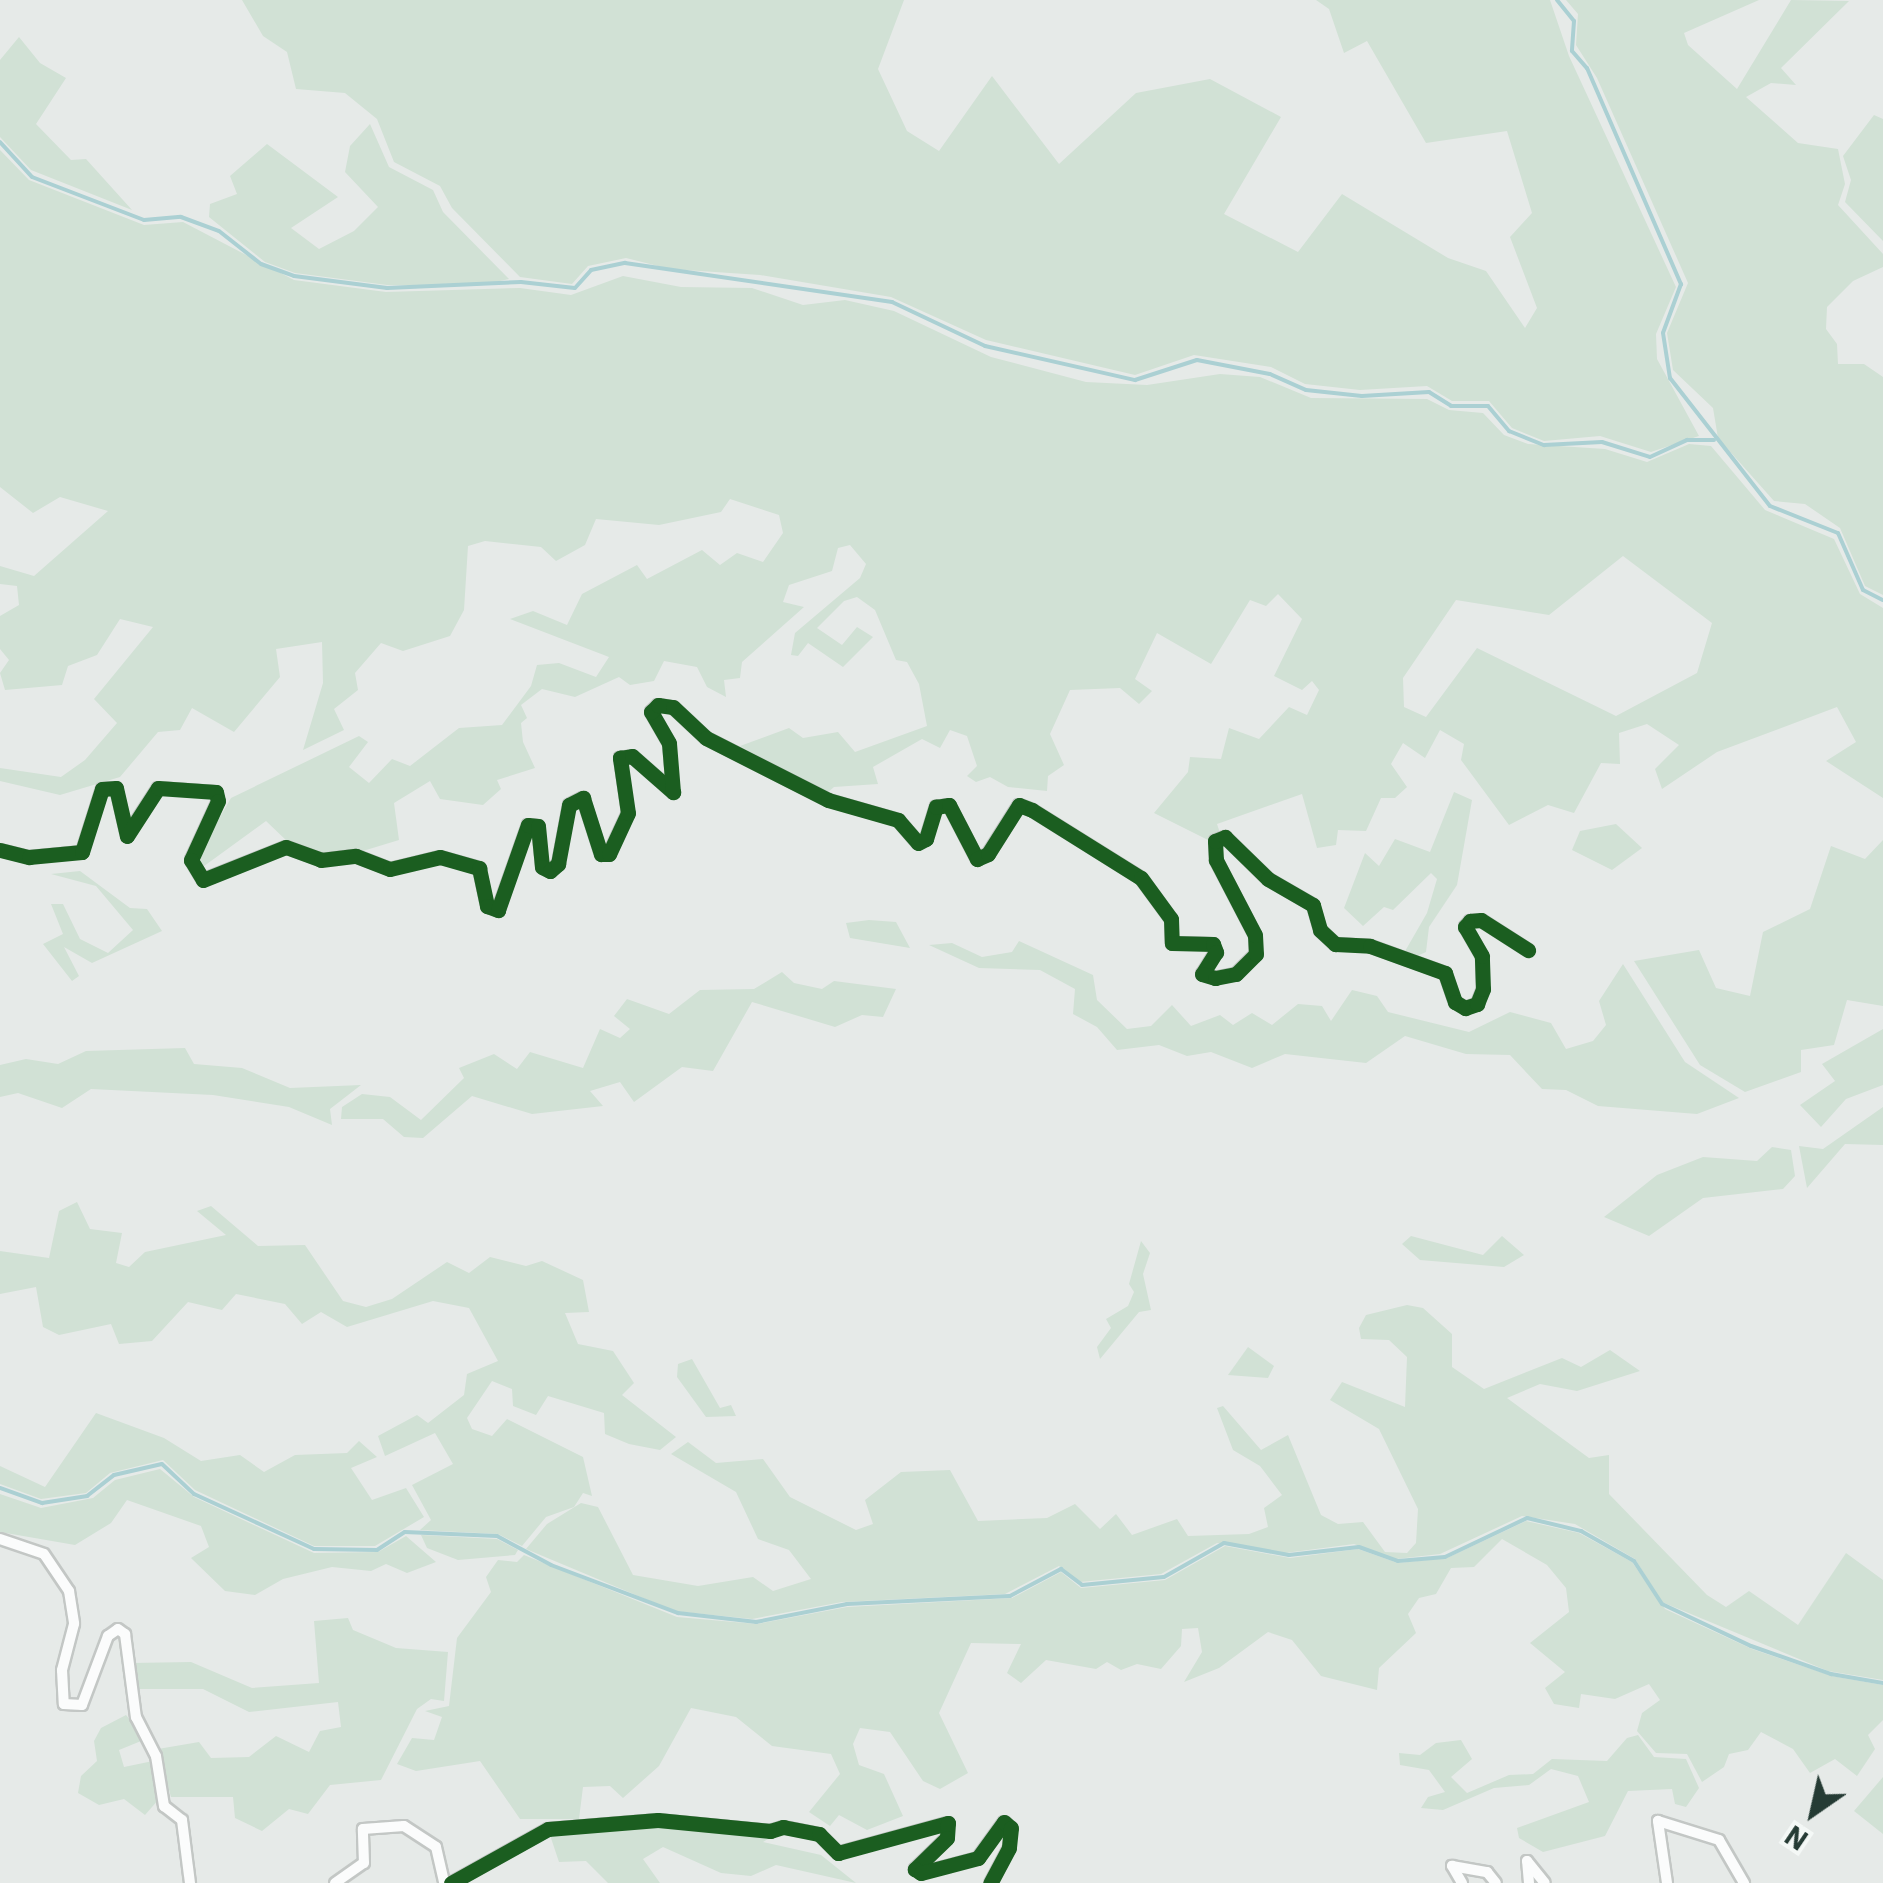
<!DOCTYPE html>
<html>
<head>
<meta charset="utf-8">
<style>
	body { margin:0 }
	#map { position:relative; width:1883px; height:1883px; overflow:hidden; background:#e6eae8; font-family:"IBM Plex Sans",sans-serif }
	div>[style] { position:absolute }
	.green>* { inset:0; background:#d1e1d5 }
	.stream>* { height:4px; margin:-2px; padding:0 2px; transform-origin:2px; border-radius:2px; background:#abd0d3 }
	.roads { filter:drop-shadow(2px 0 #c3c7c5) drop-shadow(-2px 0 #c3c7c5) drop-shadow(0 2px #c3c7c5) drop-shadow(0 -2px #c3c7c5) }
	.minor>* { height:10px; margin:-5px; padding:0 5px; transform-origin:5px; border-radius:5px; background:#fbfcfc }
	.cycleway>* { height:15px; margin:-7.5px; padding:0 7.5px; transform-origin:7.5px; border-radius:7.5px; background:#1b5e20 }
	span { translate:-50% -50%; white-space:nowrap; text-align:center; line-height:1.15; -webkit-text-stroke:8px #f4f8f6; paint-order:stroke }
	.north { position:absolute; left:1763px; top:1763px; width:100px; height:100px; -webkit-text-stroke:8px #f4f8f6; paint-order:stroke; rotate:214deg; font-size:28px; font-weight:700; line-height:40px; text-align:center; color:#253b34 }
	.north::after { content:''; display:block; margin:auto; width:35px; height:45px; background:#253b34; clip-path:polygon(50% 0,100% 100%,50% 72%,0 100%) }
</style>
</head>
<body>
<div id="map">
	<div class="green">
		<div style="clip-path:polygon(242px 0,904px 0,878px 69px,907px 131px,939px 151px,992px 76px,1059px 164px,1136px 93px,1210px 79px,1281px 117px,1224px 214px,1298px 252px,1342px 194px,1448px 258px,1486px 271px,1525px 328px,1537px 308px,1510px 237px,1532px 213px,1507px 131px,1426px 143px,1367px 41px,1344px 53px,1329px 9px,1316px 0,1550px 0,1569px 56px,1676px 287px,1656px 334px,1657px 359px,1699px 436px,1651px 452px,1600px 436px,1544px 441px,1512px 428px,1489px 401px,1452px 401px,1427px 386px,1360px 390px,1305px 384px,1271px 367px,1194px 355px,1135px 375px,986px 340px,891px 297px,760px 275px,670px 269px,626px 258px,588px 266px,572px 284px,520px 277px,452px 208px,440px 186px,394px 162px,377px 119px,345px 93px,296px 89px,287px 52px,263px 36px)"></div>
		<div style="clip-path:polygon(1566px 0,1759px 0,1684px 33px,1688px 45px,1737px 89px,1791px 0,1849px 1px,1781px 68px,1796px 85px,1771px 83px,1746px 97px,1798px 143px,1838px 149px,1845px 184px,1838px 205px,1883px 254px,1883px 267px,1853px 281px,1827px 307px,1826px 329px,1837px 344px,1838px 364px,1864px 364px,1883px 377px,1883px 595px,1865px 586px,1840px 528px,1805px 504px,1774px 501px,1718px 438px,1713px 408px,1673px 370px,1667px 333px,1688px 283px,1597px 78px,1576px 45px,1578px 14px)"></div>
		<div style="clip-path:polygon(19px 37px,40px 63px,66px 78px,36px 124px,71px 160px,86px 159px,132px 210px,31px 170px,0 137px,0 60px)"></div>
		<div style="clip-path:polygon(1874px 115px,1883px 119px,1883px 241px,1845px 202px,1851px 180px,1843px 156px)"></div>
		<div style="clip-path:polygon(370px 124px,389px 167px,433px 190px,443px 212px,509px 279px,477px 286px,387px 285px,295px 273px,265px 262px,209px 217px,210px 204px,237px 194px,230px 176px,267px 144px,338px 197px,291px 228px,319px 249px,354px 231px,378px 207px,345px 172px,350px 146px)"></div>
		<div style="clip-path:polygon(evenodd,0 150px,29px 180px,144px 225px,183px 222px,294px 280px,386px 292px,520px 288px,571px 295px,623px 276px,681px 287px,752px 288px,803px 305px,845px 300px,894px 311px,991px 357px,1086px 382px,1147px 385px,1220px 374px,1260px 377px,1311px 398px,1427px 399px,1449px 410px,1483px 413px,1504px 435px,1528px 444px,1605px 449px,1647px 462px,1689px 444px,1711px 446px,1765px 510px,1834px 539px,1860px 594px,1883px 608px,1883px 798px,1826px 761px,1856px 742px,1837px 707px,1717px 752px,1662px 789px,1655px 769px,1679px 745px,1647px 724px,1619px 733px,1620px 764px,1601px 763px,1574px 813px,1548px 805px,1509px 825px,1461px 760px,1464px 744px,1440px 730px,1425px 758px,1403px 743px,1391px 764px,1407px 787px,1395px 798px,1381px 798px,1366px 831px,1338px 830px,1336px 845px,1317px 848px,1302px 794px,1217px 824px,1220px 833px,1210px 841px,1154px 813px,1188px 772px,1190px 757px,1221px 759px,1229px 728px,1259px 739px,1289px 707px,1307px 715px,1319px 690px,1312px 681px,1302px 690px,1274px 676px,1302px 619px,1278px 594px,1266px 606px,1250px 600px,1211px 664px,1157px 633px,1135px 679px,1152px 691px,1139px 704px,1120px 688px,1070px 690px,1050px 734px,1064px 765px,1048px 776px,1047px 791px,1008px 787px,990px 777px,976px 782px,967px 776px,977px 766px,967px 736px,950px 730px,940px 748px,922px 739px,873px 767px,878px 784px,834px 787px,826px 794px,740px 746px,789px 728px,803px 738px,838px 732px,855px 752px,927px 726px,919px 684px,907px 662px,896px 660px,875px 610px,857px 597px,844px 601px,817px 628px,842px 645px,857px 627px,873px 637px,843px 667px,808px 643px,798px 656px,791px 655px,795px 633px,860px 578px,866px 564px,850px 545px,838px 548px,832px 571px,789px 585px,783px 602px,804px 607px,742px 662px,740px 678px,724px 680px,726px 697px,707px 687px,697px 667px,664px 661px,654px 681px,630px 685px,619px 677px,575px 697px,542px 689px,521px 705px,527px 718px,521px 723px,523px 742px,535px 768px,497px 780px,501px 789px,483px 805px,440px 799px,430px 781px,394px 803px,399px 840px,353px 854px,316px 854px,289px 843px,266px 821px,200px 869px,202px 848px,231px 798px,359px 736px,368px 742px,349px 767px,369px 783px,392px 759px,410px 766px,459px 728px,502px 725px,531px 686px,537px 665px,559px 663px,596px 677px,609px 657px,510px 619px,533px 611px,567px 625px,582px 594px,637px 565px,647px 579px,702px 550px,720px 565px,737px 553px,763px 562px,783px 533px,779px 515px,730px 499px,721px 512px,659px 525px,596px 519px,585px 545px,556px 561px,541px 547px,485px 541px,468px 546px,464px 610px,450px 636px,403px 651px,381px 643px,355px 673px,358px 690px,334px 709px,344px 730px,303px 750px,323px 683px,322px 642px,276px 649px,280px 677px,234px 732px,192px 708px,180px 730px,158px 732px,120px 777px,60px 795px,0 781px,0 768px,61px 777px,85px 760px,117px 723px,94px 699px,153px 627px,120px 619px,97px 655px,68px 666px,62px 685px,5px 690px,0 673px,9px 660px,0 649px,0 616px,19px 605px,17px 586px,0 584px,0 566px,34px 576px,108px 511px,60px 497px,33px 513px,0 487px,0 150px,1623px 556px,1712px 623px,1697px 673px,1616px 716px,1477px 648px,1426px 717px,1404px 707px,1403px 678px,1456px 600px,1549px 615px,1623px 556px)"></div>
		<div style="clip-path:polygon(1454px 792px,1472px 800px,1457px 885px,1429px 927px,1426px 952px,1415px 957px,1404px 953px,1427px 913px,1437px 879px,1431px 873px,1393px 910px,1384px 907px,1363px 926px,1344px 908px,1365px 853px,1379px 866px,1395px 839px,1430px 852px)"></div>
		<div style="clip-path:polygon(1616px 824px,1642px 848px,1612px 870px,1572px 850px,1580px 831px)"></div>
		<div style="clip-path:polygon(1883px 840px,1883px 1006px,1847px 1000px,1834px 1045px,1801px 1050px,1801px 1072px,1745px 1092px,1700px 1065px,1634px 961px,1699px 950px,1716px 988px,1750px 996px,1763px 932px,1810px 909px,1831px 846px,1865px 859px)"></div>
		<div style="clip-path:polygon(80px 871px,130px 908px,147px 909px,162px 931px,92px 963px,64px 947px,79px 976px,72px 981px,43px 944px,63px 934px,51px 904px,63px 904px,80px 939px,108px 953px,133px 930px,96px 886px,51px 874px)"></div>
		<div style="clip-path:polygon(869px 920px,896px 922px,910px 948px,850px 938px,846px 923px)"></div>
		<div style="clip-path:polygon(1019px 941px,1093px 975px,1097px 1000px,1127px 1029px,1151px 1026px,1172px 1005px,1191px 1026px,1220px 1015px,1233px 1025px,1252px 1013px,1272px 1025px,1298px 1004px,1322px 1006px,1331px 1021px,1352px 990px,1377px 996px,1388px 1012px,1469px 1032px,1510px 1012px,1551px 1023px,1566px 1049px,1593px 1041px,1606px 1025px,1599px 1001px,1623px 964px,1685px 1062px,1739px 1098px,1697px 1114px,1598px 1106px,1566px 1090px,1542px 1089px,1510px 1055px,1466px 1054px,1405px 1036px,1366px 1063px,1285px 1054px,1252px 1068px,1211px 1052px,1187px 1056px,1159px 1045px,1117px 1050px,1097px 1027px,1073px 1014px,1075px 989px,1040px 970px,979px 968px,929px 945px,952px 943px,982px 957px,1012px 952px)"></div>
		<div style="clip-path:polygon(782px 972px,794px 983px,822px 989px,834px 981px,896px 989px,883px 1017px,862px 1015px,835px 1027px,752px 1002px,713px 1071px,682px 1067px,634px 1102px,620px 1082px,590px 1091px,603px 1106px,532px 1114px,472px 1096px,423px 1138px,404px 1137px,383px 1119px,341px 1119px,342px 1107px,362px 1094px,390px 1097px,421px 1120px,464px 1078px,459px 1068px,494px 1054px,517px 1069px,530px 1052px,583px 1068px,600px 1029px,620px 1038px,630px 1029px,614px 1016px,627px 999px,669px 1014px,700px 990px,754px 989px)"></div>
		<div style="clip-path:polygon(1883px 1029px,1883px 1085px,1846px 1099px,1821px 1127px,1800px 1105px,1835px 1081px,1822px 1064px)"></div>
		<div style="clip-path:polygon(185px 1048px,194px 1064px,242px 1068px,290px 1088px,361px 1085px,330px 1109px,332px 1125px,289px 1107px,213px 1095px,91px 1089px,62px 1108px,18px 1093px,0 1097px,0 1065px,26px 1059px,58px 1064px,86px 1051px)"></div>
		<div style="clip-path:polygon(1883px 1107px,1883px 1145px,1845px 1144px,1807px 1188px,1799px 1146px,1823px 1149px)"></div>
		<div style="clip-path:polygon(1772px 1147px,1791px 1150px,1795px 1176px,1783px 1189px,1703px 1198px,1649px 1236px,1604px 1217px,1657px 1175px,1703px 1157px,1757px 1161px)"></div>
		<div style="clip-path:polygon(77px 1202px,90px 1229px,122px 1233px,116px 1263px,129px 1267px,145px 1252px,226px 1235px,197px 1211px,211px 1206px,258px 1246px,305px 1245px,343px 1301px,366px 1307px,392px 1299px,447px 1262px,469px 1273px,490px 1257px,526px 1266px,542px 1261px,583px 1280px,589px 1312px,565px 1313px,578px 1344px,613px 1351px,634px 1383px,622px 1395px,676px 1437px,660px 1450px,629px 1444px,605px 1434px,604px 1413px,548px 1396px,536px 1415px,513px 1406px,512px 1389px,492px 1381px,467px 1418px,472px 1429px,492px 1436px,507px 1419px,583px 1457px,592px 1496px,583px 1493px,574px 1507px,546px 1517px,522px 1546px,498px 1534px,420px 1530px,431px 1520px,412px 1485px,453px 1464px,435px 1433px,385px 1456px,378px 1436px,417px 1415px,428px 1423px,464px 1395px,467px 1374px,498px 1361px,469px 1308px,433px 1301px,347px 1327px,321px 1312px,302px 1324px,285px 1304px,236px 1294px,222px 1310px,188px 1302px,152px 1341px,119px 1344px,111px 1324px,59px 1335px,43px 1327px,36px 1287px,0 1294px,0 1251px,49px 1258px,59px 1211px)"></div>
		<div style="clip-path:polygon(1411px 1236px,1483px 1255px,1502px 1236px,1524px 1255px,1504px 1267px,1420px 1260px,1402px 1244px)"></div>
		<div style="clip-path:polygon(1141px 1241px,1150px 1253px,1143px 1274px,1151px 1310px,1139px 1312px,1100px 1359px,1097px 1347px,1111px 1328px,1106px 1319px,1128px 1306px,1134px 1292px,1129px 1284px)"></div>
		<div style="clip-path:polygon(1407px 1305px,1423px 1308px,1452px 1334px,1452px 1367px,1484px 1389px,1562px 1358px,1581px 1367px,1610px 1350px,1640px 1371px,1577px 1391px,1540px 1384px,1507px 1398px,1589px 1458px,1609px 1455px,1609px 1494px,1707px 1595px,1726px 1607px,1749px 1591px,1798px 1625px,1846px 1553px,1883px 1580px,1883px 1680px,1828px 1671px,1662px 1602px,1635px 1559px,1575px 1524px,1522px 1516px,1440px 1554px,1396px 1559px,1354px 1544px,1285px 1553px,1217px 1543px,1161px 1574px,1080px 1582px,1059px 1566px,1005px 1594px,842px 1602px,752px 1619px,674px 1611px,526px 1549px,547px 1524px,581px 1503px,598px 1507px,633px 1575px,698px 1586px,753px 1577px,773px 1591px,811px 1579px,789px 1550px,758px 1539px,736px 1492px,671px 1454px,688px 1442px,716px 1463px,763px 1459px,790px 1497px,856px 1530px,873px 1524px,865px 1500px,901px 1472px,950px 1470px,978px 1521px,1047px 1518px,1075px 1504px,1100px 1529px,1116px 1514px,1132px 1535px,1177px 1519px,1188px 1536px,1249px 1534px,1268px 1527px,1264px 1508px,1282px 1495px,1260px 1466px,1233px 1450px,1217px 1408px,1223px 1406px,1261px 1450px,1288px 1435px,1321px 1515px,1338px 1524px,1363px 1522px,1385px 1552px,1407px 1553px,1416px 1543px,1418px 1509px,1379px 1429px,1330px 1400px,1342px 1382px,1405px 1407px,1407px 1357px,1389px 1340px,1361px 1339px,1359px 1328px,1366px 1315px)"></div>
		<div style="clip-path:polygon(1248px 1347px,1274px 1366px,1268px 1378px,1228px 1375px)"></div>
		<div style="clip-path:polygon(692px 1359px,720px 1408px,731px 1405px,736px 1416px,706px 1417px,677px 1377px,678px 1364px)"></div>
		<div style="clip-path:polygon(96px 1413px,164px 1438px,201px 1461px,240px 1455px,264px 1472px,295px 1455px,347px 1453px,359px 1441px,377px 1457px,351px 1468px,372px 1500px,406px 1488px,424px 1517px,375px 1546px,314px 1546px,195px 1490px,163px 1460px,110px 1473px,86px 1493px,41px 1499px,0 1484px,0 1466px,45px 1487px)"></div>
		<div style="clip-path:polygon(160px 1469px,194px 1497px,314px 1553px,378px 1552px,406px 1536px,436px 1562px,407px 1573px,386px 1564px,371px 1571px,332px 1567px,283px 1579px,255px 1595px,225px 1591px,191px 1558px,209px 1547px,201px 1526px,127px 1500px,111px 1523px,75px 1545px,0 1532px,0 1494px,41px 1508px,93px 1498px,115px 1480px)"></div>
		<div style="clip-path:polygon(1526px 1521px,1579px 1533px,1632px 1562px,1665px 1609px,1752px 1649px,1832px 1676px,1883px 1685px,1883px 1720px,1868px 1735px,1875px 1749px,1857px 1776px,1835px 1759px,1810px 1773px,1793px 1749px,1761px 1732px,1748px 1750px,1729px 1754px,1724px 1767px,1702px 1782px,1687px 1754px,1656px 1753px,1637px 1731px,1642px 1713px,1660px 1700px,1649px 1684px,1615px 1699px,1581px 1694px,1579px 1708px,1554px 1704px,1545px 1688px,1565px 1672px,1530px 1643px,1569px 1612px,1566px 1588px,1547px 1565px,1502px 1539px,1474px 1567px,1451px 1568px,1436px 1594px,1419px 1598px,1408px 1614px,1416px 1633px,1379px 1668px,1377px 1690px,1321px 1676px,1292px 1640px,1268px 1632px,1219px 1668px,1184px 1682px,1202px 1652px,1198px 1628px,1182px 1629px,1181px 1646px,1161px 1669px,1137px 1664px,1121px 1670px,1107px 1662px,1096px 1669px,1046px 1660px,1021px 1683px,1007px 1673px,1021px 1644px,971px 1643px,939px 1713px,968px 1773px,940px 1789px,923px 1781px,890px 1732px,860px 1728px,853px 1744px,859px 1765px,884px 1774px,903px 1816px,867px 1830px,839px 1815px,830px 1826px,809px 1812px,840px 1774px,831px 1754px,772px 1746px,736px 1717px,691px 1708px,659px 1766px,623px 1798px,610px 1786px,583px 1787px,579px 1819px,520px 1819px,480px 1761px,416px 1771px,397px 1764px,412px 1738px,434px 1740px,442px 1717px,425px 1711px,449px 1706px,457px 1638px,491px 1592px,486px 1577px,498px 1560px,517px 1562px,524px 1555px,677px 1617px,757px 1624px,847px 1607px,1012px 1598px,1061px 1572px,1081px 1588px,1165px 1580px,1225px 1546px,1290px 1558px,1358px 1549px,1398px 1563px,1447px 1558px)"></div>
		<div style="clip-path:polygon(421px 1535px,497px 1539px,518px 1550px,515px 1555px,458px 1560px,427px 1548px)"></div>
		<div style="clip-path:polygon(348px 1618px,353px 1630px,396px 1648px,448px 1652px,444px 1701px,431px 1699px,417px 1709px,381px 1780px,330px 1785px,308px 1814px,289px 1809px,262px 1831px,235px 1818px,233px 1797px,171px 1797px,158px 1749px,199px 1742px,211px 1758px,249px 1757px,276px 1736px,309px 1752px,320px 1731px,341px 1727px,338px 1702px,249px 1712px,203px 1689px,134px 1689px,131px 1663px,191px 1662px,252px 1688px,319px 1683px,314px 1621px)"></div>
		<div style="clip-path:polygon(126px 1715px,146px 1739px,119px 1750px,124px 1767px,153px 1761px,159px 1799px,145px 1815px,124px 1799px,99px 1805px,78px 1793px,81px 1776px,97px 1761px,94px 1741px,101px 1728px)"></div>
		<div style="clip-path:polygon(1638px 1735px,1654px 1757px,1686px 1759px,1699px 1788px,1686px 1807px,1675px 1804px,1672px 1789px,1628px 1791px,1605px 1836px,1543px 1852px,1519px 1838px,1517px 1828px,1589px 1802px,1578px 1776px,1551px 1769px,1529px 1785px,1494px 1788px,1443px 1810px,1421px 1808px,1428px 1797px,1445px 1792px,1429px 1770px,1400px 1765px,1399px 1753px,1420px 1755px,1436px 1743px,1461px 1740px,1472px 1759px,1451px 1777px,1467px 1793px,1509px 1775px,1533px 1774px,1552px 1759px,1607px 1761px,1627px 1738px)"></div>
		<div style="clip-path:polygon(1883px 1777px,1883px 1834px,1854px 1811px)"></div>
		<div style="clip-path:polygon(658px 1825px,773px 1836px,763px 1842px,821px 1855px,856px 1883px,776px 1865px,751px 1876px,721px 1873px,663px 1847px,643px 1859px,660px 1883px,608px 1883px,586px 1861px,559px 1862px,549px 1832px)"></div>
	</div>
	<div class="stream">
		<div style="left:1557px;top:0;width:27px;rotate:51deg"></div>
		<div style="left:1574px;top:21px;width:30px;rotate:94deg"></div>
		<div style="left:1572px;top:51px;width:23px;rotate:49deg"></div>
		<div style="left:1587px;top:68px;width:236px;rotate:66.5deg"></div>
		<div style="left:1681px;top:284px;width:52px;rotate:110.2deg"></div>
		<div style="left:1663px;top:333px;width:46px;rotate:81.2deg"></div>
		<div style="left:1670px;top:378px;width:162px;rotate:52deg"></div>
		<div style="left:1770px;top:506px;width:73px;rotate:21.7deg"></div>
		<div style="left:1838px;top:533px;width:62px;rotate:66.3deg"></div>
		<div style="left:1863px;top:590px;width:22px;rotate:27deg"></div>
		<div style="left:0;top:142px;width:47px;rotate:47.6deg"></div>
		<div style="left:32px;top:177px;width:120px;rotate:21deg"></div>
		<div style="left:144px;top:220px;width:37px;rotate:-5deg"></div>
		<div style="left:181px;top:217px;width:40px;rotate:20.2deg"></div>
		<div style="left:219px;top:231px;width:53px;rotate:38.2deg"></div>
		<div style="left:261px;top:264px;width:35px;rotate:20deg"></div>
		<div style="left:294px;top:276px;width:94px;rotate:7.4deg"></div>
		<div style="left:387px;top:288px;width:134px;rotate:-2.6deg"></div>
		<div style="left:521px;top:282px;width:54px;rotate:6.3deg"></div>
		<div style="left:575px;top:288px;width:24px;rotate:-48deg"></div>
		<div style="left:591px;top:270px;width:35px;rotate:-12deg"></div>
		<div style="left:625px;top:263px;width:270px;rotate:8.3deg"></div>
		<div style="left:892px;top:302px;width:103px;rotate:25.3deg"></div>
		<div style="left:985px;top:346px;width:154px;rotate:12.8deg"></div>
		<div style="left:1135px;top:380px;width:65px;rotate:-17.9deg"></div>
		<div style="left:1197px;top:360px;width:74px;rotate:10.9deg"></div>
		<div style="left:1270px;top:374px;width:39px;rotate:24deg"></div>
		<div style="left:1306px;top:390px;width:56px;rotate:6.1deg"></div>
		<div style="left:1362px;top:396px;width:67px;rotate:-3.4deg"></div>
		<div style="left:1429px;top:392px;width:26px;rotate:32deg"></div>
		<div style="left:1451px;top:406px;width:37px"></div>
		<div style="left:1488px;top:406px;width:33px;rotate:50deg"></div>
		<div style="left:1509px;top:431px;width:38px;rotate:22deg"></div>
		<div style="left:1544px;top:445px;width:58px;rotate:-3deg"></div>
		<div style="left:1602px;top:442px;width:50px;rotate:17.4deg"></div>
		<div style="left:1650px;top:457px;width:41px;rotate:-24.7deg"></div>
		<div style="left:1687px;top:440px;width:27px"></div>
		<div style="left:0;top:1488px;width:45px;rotate:19.7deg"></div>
		<div style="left:42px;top:1503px;width:46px;rotate:-8.8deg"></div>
		<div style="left:87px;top:1496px;width:34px;rotate:-38deg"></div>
		<div style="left:114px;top:1475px;width:49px;rotate:-12.9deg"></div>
		<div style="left:162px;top:1464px;width:44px;rotate:43.2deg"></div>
		<div style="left:194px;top:1494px;width:132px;rotate:24.6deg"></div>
		<div style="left:314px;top:1549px;width:63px;rotate:0.9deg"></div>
		<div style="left:377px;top:1550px;width:33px;rotate:-33deg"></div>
		<div style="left:405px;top:1532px;width:92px;rotate:2.5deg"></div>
		<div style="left:497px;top:1536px;width:61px;rotate:28.2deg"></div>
		<div style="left:551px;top:1565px;width:136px;rotate:20.7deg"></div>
		<div style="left:678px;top:1613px;width:79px;rotate:6.6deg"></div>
		<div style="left:756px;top:1622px;width:93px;rotate:-11.2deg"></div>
		<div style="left:847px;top:1604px;width:163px;rotate:-2.8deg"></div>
		<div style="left:1010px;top:1596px;width:58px;rotate:-27.9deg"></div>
		<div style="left:1061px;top:1569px;width:26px;rotate:37deg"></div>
		<div style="left:1082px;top:1585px;width:82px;rotate:-5.6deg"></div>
		<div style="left:1164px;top:1577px;width:69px;rotate:-29.5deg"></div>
		<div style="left:1224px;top:1543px;width:66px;rotate:10.5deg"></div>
		<div style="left:1289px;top:1555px;width:70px;rotate:-6.5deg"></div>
		<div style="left:1359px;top:1547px;width:41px;rotate:19.7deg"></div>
		<div style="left:1398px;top:1561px;width:47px;rotate:-4.9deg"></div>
		<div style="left:1445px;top:1557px;width:91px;rotate:-25.4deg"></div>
		<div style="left:1527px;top:1518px;width:56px;rotate:13.5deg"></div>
		<div style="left:1581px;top:1531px;width:61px;rotate:29.5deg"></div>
		<div style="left:1634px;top:1561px;width:51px;rotate:56.9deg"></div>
		<div style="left:1662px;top:1604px;width:98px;rotate:25.3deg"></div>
		<div style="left:1751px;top:1646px;width:85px;rotate:19.3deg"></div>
		<div style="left:1831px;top:1674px;width:53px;rotate:9.8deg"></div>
	</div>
	<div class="roads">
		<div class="minor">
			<div style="left:0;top:850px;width:30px;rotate:14deg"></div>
			<div style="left:29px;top:857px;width:53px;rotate:-5.4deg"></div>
			<div style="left:82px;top:852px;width:66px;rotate:-72.4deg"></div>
			<div style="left:102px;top:789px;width:14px;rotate:-4deg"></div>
			<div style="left:116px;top:788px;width:49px;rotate:77.1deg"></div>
			<div style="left:127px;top:836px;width:57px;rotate:-57.1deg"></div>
			<div style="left:158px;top:788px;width:58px;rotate:3.9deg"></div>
			<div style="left:216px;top:792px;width:9px;rotate:77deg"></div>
			<div style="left:218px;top:801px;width:65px;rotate:114.6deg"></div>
			<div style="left:191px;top:860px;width:23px;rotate:59deg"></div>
			<div style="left:203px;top:880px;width:89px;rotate:-21.7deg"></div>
			<div style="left:286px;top:847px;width:37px;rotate:20deg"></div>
			<div style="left:321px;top:860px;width:35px;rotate:-7deg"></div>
			<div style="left:356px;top:856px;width:36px;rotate:21deg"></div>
			<div style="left:390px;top:869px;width:51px;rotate:-13.5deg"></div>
			<div style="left:440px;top:857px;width:41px;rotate:15.8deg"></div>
			<div style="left:479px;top:868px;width:39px;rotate:78deg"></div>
			<div style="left:487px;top:906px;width:12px;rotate:20deg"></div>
			<div style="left:498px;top:910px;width:90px;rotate:-70.6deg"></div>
			<div style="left:528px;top:825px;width:10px;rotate:6deg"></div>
			<div style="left:538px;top:826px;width:41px;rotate:84.4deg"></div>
			<div style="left:542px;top:867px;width:9px;rotate:27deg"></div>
			<div style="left:550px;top:871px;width:11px;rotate:-41deg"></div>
			<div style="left:558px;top:864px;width:60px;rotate:-79.4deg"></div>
			<div style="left:569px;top:805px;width:16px;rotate:-27deg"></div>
			<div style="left:583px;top:798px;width:59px;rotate:72.2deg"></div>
			<div style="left:601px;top:854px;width:8px"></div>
			<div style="left:609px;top:854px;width:45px;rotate:-65.1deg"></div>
			<div style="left:628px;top:813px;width:56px;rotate:-98.3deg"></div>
			<div style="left:620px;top:758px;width:12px;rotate:-9deg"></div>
			<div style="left:632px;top:756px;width:55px;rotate:41.3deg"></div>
			<div style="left:673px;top:792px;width:49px;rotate:-94.7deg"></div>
			<div style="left:669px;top:743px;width:36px;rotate:-120deg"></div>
			<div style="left:651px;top:712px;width:10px;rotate:-45deg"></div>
			<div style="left:658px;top:705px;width:15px;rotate:8deg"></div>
			<div style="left:673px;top:707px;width:45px;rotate:43.2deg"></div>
			<div style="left:706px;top:738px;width:137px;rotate:26.9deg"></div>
			<div style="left:828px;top:800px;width:73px;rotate:15.9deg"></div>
			<div style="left:898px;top:820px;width:30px;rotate:49deg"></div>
			<div style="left:918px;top:843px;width:9px;rotate:-27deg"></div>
			<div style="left:926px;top:839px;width:34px;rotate:-73deg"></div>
			<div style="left:936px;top:807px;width:13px;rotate:-9deg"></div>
			<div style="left:949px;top:805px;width:61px;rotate:62.6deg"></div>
			<div style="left:977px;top:859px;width:12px;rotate:-24deg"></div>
			<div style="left:988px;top:854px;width:58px;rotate:-57.7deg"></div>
			<div style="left:1019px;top:805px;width:14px;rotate:21deg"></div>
			<div style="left:1032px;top:810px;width:128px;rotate:32deg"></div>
			<div style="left:1141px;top:878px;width:51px;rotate:53.8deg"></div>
			<div style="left:1171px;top:919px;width:24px;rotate:88deg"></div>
			<div style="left:1172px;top:943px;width:41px;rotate:1.4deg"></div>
			<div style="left:1213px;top:944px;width:9px;rotate:69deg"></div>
			<div style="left:1216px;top:952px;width:26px;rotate:122deg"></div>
			<div style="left:1202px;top:974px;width:14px;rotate:17deg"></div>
			<div style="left:1215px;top:978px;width:21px;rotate:-11deg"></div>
			<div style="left:1236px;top:974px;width:28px;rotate:-45deg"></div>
			<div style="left:1256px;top:954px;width:19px;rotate:-93deg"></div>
			<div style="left:1255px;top:935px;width:85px;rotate:-117.5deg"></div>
			<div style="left:1216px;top:860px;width:19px;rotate:-93deg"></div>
			<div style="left:1215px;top:841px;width:11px;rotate:-22deg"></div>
			<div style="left:1225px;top:837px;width:60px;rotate:44.3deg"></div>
			<div style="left:1268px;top:879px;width:52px;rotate:30deg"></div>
			<div style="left:1313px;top:905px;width:26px;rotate:74deg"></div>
			<div style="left:1320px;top:930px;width:21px;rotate:43deg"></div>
			<div style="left:1335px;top:944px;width:35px;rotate:3deg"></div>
			<div style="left:1370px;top:946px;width:80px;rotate:19.8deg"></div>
			<div style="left:1445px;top:973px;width:31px;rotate:71deg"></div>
			<div style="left:1455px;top:1002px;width:12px;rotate:31deg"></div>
			<div style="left:1465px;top:1008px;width:13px;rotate:-18deg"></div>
			<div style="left:1477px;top:1004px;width:16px;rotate:-68deg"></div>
			<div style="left:1483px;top:989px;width:33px;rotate:-92deg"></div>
			<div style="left:1482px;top:956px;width:34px;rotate:-120deg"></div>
			<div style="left:1465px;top:927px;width:8px;rotate:-50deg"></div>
			<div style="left:1470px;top:921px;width:11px;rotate:-5deg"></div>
			<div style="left:1481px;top:920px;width:56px;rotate:32.6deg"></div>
			<div style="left:0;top:1539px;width:46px;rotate:18.8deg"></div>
			<div style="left:44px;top:1554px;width:45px;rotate:56deg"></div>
			<div style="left:69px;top:1591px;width:33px;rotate:81deg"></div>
			<div style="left:74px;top:1624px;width:48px;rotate:104.6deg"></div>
			<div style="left:62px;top:1670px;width:34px;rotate:87deg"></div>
			<div style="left:64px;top:1704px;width:18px;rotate:3deg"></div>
			<div style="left:82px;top:1705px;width:74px;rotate:-69.4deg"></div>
			<div style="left:108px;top:1636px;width:12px;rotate:-35deg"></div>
			<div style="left:118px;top:1629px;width:9px;rotate:36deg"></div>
			<div style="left:125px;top:1634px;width:84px;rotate:82.5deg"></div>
			<div style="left:136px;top:1717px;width:44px;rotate:62.9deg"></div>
			<div style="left:156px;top:1756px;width:51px;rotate:80.9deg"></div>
			<div style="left:164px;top:1806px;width:23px;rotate:38deg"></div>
			<div style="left:182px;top:1820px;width:64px;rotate:82.8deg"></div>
			<div style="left:335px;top:1883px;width:35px;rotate:-35deg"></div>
			<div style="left:364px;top:1863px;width:34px;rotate:-92deg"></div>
			<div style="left:363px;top:1829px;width:41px;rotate:-4.2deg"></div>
			<div style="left:404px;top:1826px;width:38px;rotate:33deg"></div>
			<div style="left:436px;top:1847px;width:37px;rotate:77deg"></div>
			<div style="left:451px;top:1883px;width:111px;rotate:-29.1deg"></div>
			<div style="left:548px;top:1829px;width:110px;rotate:-4.7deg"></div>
			<div style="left:658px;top:1820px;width:113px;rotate:5.6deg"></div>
			<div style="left:770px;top:1831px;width:14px;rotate:-17deg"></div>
			<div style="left:783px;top:1827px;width:37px;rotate:11deg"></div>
			<div style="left:819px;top:1834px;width:27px;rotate:45deg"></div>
			<div style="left:838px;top:1853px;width:114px;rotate:-15.3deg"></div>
			<div style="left:948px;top:1823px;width:15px;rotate:94deg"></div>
			<div style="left:947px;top:1838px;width:45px;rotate:135.9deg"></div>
			<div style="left:915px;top:1869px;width:7px;rotate:34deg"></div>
			<div style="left:921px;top:1873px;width:59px;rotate:-14.7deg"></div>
			<div style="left:978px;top:1858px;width:44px;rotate:-54.2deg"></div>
			<div style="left:1004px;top:1822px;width:9px;rotate:41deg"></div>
			<div style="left:1011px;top:1828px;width:20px;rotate:96deg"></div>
			<div style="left:1009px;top:1848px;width:40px;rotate:118deg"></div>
			<div style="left:1462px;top:1883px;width:20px;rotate:-120deg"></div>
			<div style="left:1452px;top:1866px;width:36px;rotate:10deg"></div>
			<div style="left:1487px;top:1872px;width:14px;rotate:51deg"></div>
			<div style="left:1529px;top:1883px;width:22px;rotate:-95deg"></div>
			<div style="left:1527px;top:1861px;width:28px;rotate:51deg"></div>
			<div style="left:1667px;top:1883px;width:63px;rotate:-98.3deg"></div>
			<div style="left:1658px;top:1821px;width:64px;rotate:17.3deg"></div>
			<div style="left:1719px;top:1840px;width:50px;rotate:59.8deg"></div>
		</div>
	</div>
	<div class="cycleway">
		<div style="left:0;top:850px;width:30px;rotate:14deg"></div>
		<div style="left:29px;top:857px;width:53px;rotate:-5.4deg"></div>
		<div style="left:82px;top:852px;width:66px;rotate:-72.4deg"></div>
		<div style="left:102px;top:789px;width:14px;rotate:-4deg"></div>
		<div style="left:116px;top:788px;width:49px;rotate:77.1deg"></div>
		<div style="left:127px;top:836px;width:57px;rotate:-57.1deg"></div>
		<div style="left:158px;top:788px;width:58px;rotate:3.9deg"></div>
		<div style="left:216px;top:792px;width:9px;rotate:77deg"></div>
		<div style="left:218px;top:801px;width:65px;rotate:114.6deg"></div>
		<div style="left:191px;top:860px;width:23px;rotate:59deg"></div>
		<div style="left:203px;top:880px;width:89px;rotate:-21.7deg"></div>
		<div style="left:286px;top:847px;width:37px;rotate:20deg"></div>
		<div style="left:321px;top:860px;width:35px;rotate:-7deg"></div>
		<div style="left:356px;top:856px;width:36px;rotate:21deg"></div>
		<div style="left:390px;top:869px;width:51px;rotate:-13.5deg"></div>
		<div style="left:440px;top:857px;width:41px;rotate:15.8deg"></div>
		<div style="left:479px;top:868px;width:39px;rotate:78deg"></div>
		<div style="left:487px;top:906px;width:12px;rotate:20deg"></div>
		<div style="left:498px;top:910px;width:90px;rotate:-70.6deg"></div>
		<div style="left:528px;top:825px;width:10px;rotate:6deg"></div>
		<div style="left:538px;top:826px;width:41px;rotate:84.4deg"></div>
		<div style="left:542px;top:867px;width:9px;rotate:27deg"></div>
		<div style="left:550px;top:871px;width:11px;rotate:-41deg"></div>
		<div style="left:558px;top:864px;width:60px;rotate:-79.4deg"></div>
		<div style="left:569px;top:805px;width:16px;rotate:-27deg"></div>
		<div style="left:583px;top:798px;width:59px;rotate:72.2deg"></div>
		<div style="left:601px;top:854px;width:8px"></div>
		<div style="left:609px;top:854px;width:45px;rotate:-65.1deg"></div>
		<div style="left:628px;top:813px;width:56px;rotate:-98.3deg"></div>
		<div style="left:620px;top:758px;width:12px;rotate:-9deg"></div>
		<div style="left:632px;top:756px;width:55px;rotate:41.3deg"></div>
		<div style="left:673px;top:792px;width:49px;rotate:-94.7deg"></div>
		<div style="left:669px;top:743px;width:36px;rotate:-120deg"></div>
		<div style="left:651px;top:712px;width:10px;rotate:-45deg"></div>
		<div style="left:658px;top:705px;width:15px;rotate:8deg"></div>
		<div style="left:673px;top:707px;width:45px;rotate:43.2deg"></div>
		<div style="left:706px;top:738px;width:137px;rotate:26.9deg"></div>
		<div style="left:828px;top:800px;width:73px;rotate:15.9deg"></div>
		<div style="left:898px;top:820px;width:30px;rotate:49deg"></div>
		<div style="left:918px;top:843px;width:9px;rotate:-27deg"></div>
		<div style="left:926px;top:839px;width:34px;rotate:-73deg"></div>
		<div style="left:936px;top:807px;width:13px;rotate:-9deg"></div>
		<div style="left:949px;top:805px;width:61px;rotate:62.6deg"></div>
		<div style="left:977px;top:859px;width:12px;rotate:-24deg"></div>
		<div style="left:988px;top:854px;width:58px;rotate:-57.7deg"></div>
		<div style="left:1019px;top:805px;width:14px;rotate:21deg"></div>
		<div style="left:1032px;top:810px;width:128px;rotate:32deg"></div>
		<div style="left:1141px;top:878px;width:51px;rotate:53.8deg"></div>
		<div style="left:1171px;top:919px;width:24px;rotate:88deg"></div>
		<div style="left:1172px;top:943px;width:41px;rotate:1.4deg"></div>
		<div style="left:1213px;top:944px;width:9px;rotate:69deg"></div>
		<div style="left:1216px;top:952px;width:26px;rotate:122deg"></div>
		<div style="left:1202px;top:974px;width:14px;rotate:17deg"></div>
		<div style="left:1215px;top:978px;width:21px;rotate:-11deg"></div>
		<div style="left:1236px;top:974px;width:28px;rotate:-45deg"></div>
		<div style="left:1256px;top:954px;width:19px;rotate:-93deg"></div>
		<div style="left:1255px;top:935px;width:85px;rotate:-117.5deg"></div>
		<div style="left:1216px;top:860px;width:19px;rotate:-93deg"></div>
		<div style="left:1215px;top:841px;width:11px;rotate:-22deg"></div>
		<div style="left:1225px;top:837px;width:60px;rotate:44.3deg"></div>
		<div style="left:1268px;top:879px;width:52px;rotate:30deg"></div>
		<div style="left:1313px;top:905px;width:26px;rotate:74deg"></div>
		<div style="left:1320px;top:930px;width:21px;rotate:43deg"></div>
		<div style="left:1335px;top:944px;width:35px;rotate:3deg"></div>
		<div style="left:1370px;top:946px;width:80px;rotate:19.8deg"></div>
		<div style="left:1445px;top:973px;width:31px;rotate:71deg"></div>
		<div style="left:1455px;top:1002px;width:12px;rotate:31deg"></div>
		<div style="left:1465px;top:1008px;width:13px;rotate:-18deg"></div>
		<div style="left:1477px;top:1004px;width:16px;rotate:-68deg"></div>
		<div style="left:1483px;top:989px;width:33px;rotate:-92deg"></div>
		<div style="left:1482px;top:956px;width:34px;rotate:-120deg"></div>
		<div style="left:1465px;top:927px;width:8px;rotate:-50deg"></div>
		<div style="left:1470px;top:921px;width:11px;rotate:-5deg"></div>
		<div style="left:1481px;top:920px;width:56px;rotate:32.6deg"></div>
		<div style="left:451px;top:1883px;width:111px;rotate:-29.1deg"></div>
		<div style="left:548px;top:1829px;width:110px;rotate:-4.7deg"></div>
		<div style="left:658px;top:1820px;width:113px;rotate:5.6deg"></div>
		<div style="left:770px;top:1831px;width:14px;rotate:-17deg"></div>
		<div style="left:783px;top:1827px;width:37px;rotate:11deg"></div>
		<div style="left:819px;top:1834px;width:27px;rotate:45deg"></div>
		<div style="left:838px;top:1853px;width:114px;rotate:-15.3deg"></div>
		<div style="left:948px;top:1823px;width:15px;rotate:94deg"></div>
		<div style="left:947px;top:1838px;width:45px;rotate:135.9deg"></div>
		<div style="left:915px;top:1869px;width:7px;rotate:34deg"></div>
		<div style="left:921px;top:1873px;width:59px;rotate:-14.7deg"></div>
		<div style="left:978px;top:1858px;width:44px;rotate:-54.2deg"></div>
		<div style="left:1004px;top:1822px;width:9px;rotate:41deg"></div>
		<div style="left:1011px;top:1828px;width:20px;rotate:96deg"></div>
		<div style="left:1009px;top:1848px;width:40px;rotate:118deg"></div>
	</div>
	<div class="north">N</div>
</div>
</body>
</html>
